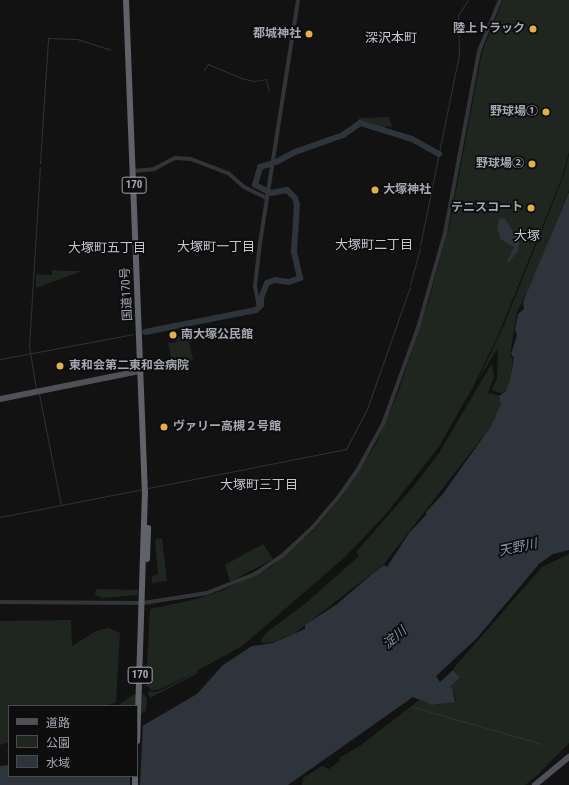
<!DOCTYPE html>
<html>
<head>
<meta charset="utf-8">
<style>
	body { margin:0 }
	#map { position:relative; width:569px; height:785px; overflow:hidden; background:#121213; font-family:"Roboto Condensed","Noto Sans JP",sans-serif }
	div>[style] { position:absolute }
	.green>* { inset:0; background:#1f2620 }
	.water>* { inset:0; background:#2d343b }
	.pier>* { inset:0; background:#121213 }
	.stream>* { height:1px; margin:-0.5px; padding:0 0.5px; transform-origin:0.5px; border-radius:0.5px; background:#2d343b }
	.river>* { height:6px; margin:-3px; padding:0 3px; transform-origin:3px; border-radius:3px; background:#2d343b }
	.minor>* { height:4px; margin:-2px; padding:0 2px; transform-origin:2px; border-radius:2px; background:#333438 }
	.major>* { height:5.5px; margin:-2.75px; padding:0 2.75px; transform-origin:2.75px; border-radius:2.75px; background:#505157 }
	.highway>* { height:6px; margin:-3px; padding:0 3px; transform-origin:3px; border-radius:3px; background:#606269 }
	.dots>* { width:11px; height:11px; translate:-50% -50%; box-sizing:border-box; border:2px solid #0d0d0e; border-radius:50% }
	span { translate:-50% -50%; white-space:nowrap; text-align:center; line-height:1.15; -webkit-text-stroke:3.5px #0d0d0e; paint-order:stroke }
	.shield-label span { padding:1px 3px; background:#0d0d0e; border:1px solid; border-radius:3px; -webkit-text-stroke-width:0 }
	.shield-label { font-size:11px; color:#a5a8b3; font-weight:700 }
	.poi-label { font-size:12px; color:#a5a8b3; font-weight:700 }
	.right { translate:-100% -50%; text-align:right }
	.left { translate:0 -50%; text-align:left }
	.street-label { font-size:12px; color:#a5a8b3 }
	.neighbourhood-label { font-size:13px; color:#c5c7cf }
	.water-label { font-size:13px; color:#7e94ab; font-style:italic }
	.legend { position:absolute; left:8px; top:705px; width:130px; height:72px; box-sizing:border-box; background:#0d0d0e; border:1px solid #4a4b50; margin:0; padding:5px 7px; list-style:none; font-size:12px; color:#a5a8b3 }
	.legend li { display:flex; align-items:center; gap:8px; height:20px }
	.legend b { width:20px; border:1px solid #4a4b50 }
</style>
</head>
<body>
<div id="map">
	<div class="green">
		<div style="clip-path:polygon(503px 0,569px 0,569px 152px,563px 175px,499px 333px,473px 387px,438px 448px,385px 515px,345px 557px,242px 646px,197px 671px,198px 673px,150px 698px,147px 693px,151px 691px,154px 692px,162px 690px,196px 672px,158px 690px,151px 690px,146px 685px,150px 609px,197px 599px,224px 590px,271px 567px,314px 530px,343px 495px,376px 444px,399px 390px,429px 300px,450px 223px,482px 52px)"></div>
		<div style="clip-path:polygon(389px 117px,392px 127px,386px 126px,385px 129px,359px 122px,359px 118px)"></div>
		<div style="clip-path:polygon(569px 155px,569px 190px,535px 276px,517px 312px,510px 355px,513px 359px,510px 379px,506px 391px,500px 393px,492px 390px,497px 378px,498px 348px,478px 380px,504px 325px,564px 175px)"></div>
		<div style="clip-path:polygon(52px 270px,71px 271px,82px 271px,36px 288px,36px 274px,52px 275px)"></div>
		<div style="clip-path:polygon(186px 328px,193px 360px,173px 365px,168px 343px,177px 342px,176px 338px,181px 335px,180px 329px)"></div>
		<div style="clip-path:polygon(492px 363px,494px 377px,487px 395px,490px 393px,499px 396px,501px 404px,491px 426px,384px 564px,295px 633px,274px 642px,262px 643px,261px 640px,267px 632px,306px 603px,359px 556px,356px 552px,414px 486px,439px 453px)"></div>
		<div style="clip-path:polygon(162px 538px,167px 581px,152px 583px,152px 576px,158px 574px,155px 539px)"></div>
		<div style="clip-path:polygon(263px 544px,273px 559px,230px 582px,225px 565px)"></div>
		<div style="clip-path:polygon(569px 554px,569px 743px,535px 777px,525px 785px,295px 785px,302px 785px,303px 778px,322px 766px,329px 769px,340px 761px,339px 758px,360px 746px,419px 700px,434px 705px,456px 701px,452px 685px,460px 677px,453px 669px,542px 567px)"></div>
		<div style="clip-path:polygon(96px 589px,138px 590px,138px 595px,103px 598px,95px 595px)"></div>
		<div style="clip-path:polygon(71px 620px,72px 646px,96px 631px,108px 628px,120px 633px,116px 702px,107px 706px,9px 706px,9px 742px,0 745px,0 621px)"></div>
		<div style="clip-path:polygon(134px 694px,145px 695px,147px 699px,146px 711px,137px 716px,137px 706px,117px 706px)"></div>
	</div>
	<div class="water">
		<div style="clip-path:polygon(569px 192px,569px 550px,553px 554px,539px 564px,477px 638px,436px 676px,440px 682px,453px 670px,460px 677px,449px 688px,452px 686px,455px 702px,432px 705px,413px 697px,288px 785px,0 785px,0 766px,9px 765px,9px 776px,137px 776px,137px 729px,197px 694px,223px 665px,252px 646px,273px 643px,305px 629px,305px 625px,337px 604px,372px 574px,384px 565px,387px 567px,409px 533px,426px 515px,426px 512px,442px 495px,491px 426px,501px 404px,499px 396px,506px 391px,510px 379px,514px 358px,511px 354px,517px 335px,515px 330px,518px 314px,524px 309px,523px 302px)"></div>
		<div style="clip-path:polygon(500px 218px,505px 219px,519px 241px,518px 251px,508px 263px,507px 262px,514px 247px,500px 239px,497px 227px)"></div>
	</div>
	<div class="pier">
		<div style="clip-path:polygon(143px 724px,140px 785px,130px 785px,130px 776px,137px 776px,137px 727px)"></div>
	</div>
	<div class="stream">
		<div style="left:204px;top:70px;width:7px;rotate:-56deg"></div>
		<div style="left:208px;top:64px;width:36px;rotate:23deg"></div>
		<div style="left:241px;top:78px;width:13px;rotate:13deg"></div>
		<div style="left:254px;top:81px;width:12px;rotate:-9deg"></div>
		<div style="left:266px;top:79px;width:12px;rotate:76deg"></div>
		<div style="left:40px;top:163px;width:125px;rotate:-86.3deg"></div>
		<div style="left:48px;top:38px;width:29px;rotate:2deg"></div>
		<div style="left:77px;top:39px;width:35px;rotate:18deg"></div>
		<div style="left:420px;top:246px;width:195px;rotate:-78.5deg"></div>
		<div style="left:459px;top:55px;width:40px;rotate:-91.4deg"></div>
		<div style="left:458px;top:15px;width:18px;rotate:-56deg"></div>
		<div style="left:410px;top:285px;width:38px;rotate:-75deg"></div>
		<div style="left:0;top:359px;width:135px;rotate:-10.6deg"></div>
		<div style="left:36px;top:389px;width:44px;rotate:-99.2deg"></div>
		<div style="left:29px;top:346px;width:179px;rotate:-86.5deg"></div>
		<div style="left:39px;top:394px;width:113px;rotate:78.8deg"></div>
		<div style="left:148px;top:488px;width:202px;rotate:-11.1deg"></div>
		<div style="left:346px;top:449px;width:45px;rotate:-62.3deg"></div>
		<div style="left:367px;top:409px;width:129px;rotate:-70.6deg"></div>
		<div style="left:0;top:517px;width:146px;rotate:-11.1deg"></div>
		<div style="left:413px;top:707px;width:134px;rotate:16deg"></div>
	</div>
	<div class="river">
		<div style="left:276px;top:162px;width:21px;rotate:-28deg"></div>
		<div style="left:295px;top:152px;width:51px;rotate:-19.5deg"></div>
		<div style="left:343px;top:135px;width:21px;rotate:-35deg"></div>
		<div style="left:360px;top:123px;width:54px;rotate:17.1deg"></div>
		<div style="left:412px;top:139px;width:31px;rotate:29deg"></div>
		<div style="left:145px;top:332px;width:113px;rotate:-11.2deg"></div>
		<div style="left:256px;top:310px;width:7px;rotate:-45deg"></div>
		<div style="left:261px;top:305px;width:7px;rotate:-90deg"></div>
		<div style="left:261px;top:298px;width:16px;rotate:-68deg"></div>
		<div style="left:267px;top:283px;width:9px;rotate:-21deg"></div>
		<div style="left:275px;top:280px;width:14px;rotate:8deg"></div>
		<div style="left:289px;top:282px;width:12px;rotate:-20deg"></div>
		<div style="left:300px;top:278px;width:28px;rotate:-103deg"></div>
		<div style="left:294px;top:251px;width:46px;rotate:-86.3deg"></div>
		<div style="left:297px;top:205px;width:7px;rotate:-106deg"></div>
		<div style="left:295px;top:198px;width:11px;rotate:-135deg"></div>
		<div style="left:287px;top:190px;width:16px;rotate:169deg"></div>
		<div style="left:271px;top:193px;width:18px;rotate:-153deg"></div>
		<div style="left:255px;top:185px;width:19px;rotate:-74deg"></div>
		<div style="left:260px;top:167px;width:10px;rotate:-17deg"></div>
	</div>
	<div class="minor">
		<div style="left:133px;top:171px;width:21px;rotate:-5deg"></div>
		<div style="left:154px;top:169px;width:24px;rotate:-28deg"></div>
		<div style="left:175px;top:158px;width:16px;rotate:4deg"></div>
		<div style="left:191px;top:159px;width:40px;rotate:21deg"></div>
		<div style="left:228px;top:173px;width:21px;rotate:41deg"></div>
		<div style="left:244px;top:187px;width:25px;rotate:26deg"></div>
		<div style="left:259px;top:307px;width:21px;rotate:-101deg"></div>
		<div style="left:255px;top:286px;width:43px;rotate:-83.4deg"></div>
		<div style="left:260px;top:243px;width:246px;rotate:-81.1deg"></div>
		<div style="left:0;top:602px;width:143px;rotate:0.4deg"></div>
		<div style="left:143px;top:603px;width:65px;rotate:-8.9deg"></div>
		<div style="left:207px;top:593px;width:52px;rotate:-21.6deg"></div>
		<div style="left:255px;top:574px;width:34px;rotate:-34deg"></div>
		<div style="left:283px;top:555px;width:41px;rotate:-43deg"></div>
		<div style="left:313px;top:527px;width:42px;rotate:-49.8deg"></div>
		<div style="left:340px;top:495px;width:29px;rotate:-55deg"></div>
		<div style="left:357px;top:471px;width:54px;rotate:-61deg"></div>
		<div style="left:383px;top:424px;width:102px;rotate:-70deg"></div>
		<div style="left:418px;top:328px;width:99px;rotate:-74.1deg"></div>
		<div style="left:445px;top:233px;width:185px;rotate:-79.4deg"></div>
		<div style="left:479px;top:51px;width:55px;rotate:-67.6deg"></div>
	</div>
	<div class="major">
		<div style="left:0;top:399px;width:143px;rotate:-11.3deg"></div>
		<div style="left:535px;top:785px;width:44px;rotate:-39.5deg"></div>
	</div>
	<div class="highway">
		<div style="left:126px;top:0;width:491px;rotate:87.8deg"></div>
		<div style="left:145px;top:491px;width:250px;rotate:91.8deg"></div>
		<div style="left:147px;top:559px;width:31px;rotate:-88deg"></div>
		<div style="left:135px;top:785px;width:9px;rotate:-90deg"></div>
	</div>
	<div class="dots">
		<div style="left:533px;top:29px;background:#e2b23c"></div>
		<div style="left:309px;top:34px;background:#e2b23c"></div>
		<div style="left:546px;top:112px;background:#e2b23c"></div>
		<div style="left:532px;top:164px;background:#e2b23c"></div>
		<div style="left:375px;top:190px;background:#e2b23c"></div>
		<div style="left:531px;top:208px;background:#e2b23c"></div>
		<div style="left:173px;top:335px;background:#e2b23c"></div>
		<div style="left:60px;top:366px;background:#e2b23c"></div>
		<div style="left:164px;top:427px;background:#e2b23c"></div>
	</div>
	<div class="shield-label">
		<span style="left:134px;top:185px">170</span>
		<span style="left:140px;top:675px">170</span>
	</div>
	<div class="poi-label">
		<span class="right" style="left:525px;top:29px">陸上トラック</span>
		<span class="right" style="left:301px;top:34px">都城神社</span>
		<span class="right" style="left:538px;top:112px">野球場①</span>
		<span class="right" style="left:524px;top:164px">野球場②</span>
		<span class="left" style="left:383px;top:190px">大塚神社</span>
		<span class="right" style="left:523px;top:208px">テニスコート</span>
		<span class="left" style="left:181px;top:335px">南大塚公民館</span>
		<span class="left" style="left:69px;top:366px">東和会第二東和会病院</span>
		<span class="left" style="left:173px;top:427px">ヴァリー高槻２号館</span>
	</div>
	<div class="street-label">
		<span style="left:127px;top:294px;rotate:-93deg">国道170号</span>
	</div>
	<div class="neighbourhood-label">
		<span style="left:391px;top:38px">深沢本町</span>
		<span style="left:527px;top:236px">大塚</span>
		<span style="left:374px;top:245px">大塚町二丁目</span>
		<span style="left:216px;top:247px">大塚町一丁目</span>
		<span style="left:107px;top:248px">大塚町五丁目</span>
		<span style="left:259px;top:485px">大塚町三丁目</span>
	</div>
	<div class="water-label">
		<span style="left:518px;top:548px;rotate:-12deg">天野川</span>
		<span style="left:395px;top:638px;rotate:-41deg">淀川</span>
	</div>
	<ul class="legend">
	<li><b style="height:5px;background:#505157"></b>道路</li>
	<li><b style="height:11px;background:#1f2620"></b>公園</li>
	<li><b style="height:11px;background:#2d343b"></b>水域</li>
	</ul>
</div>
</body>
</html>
